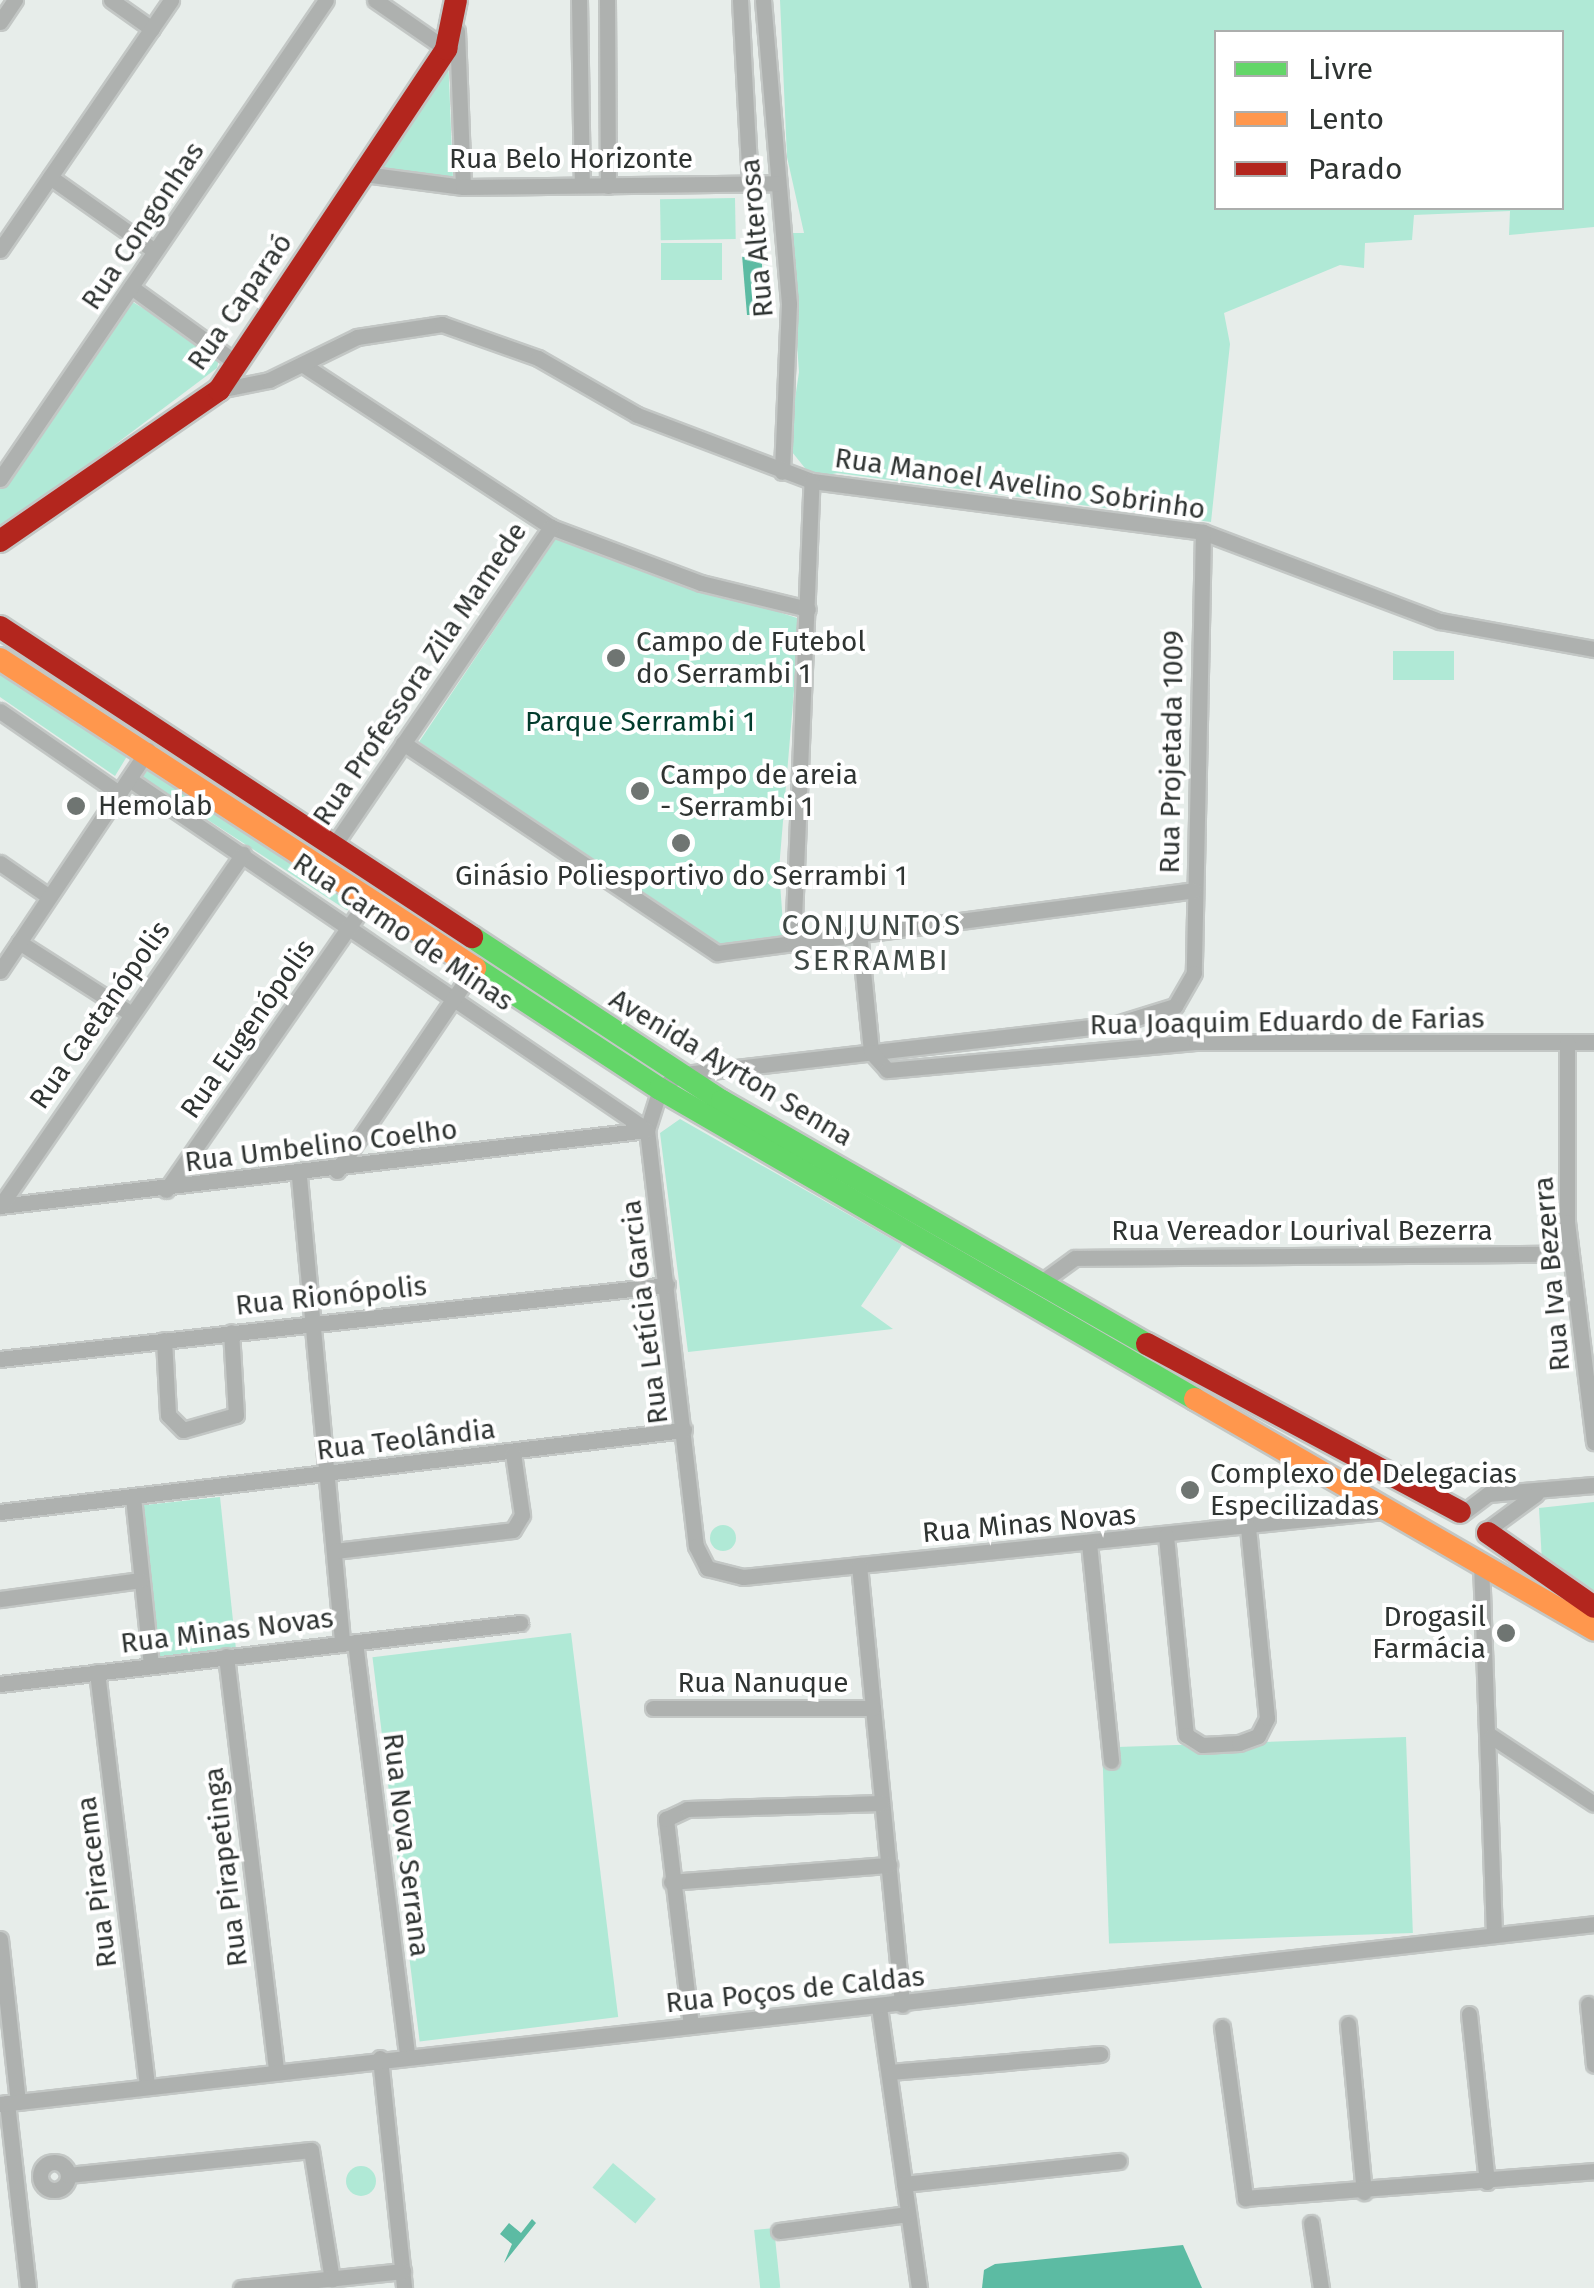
<!DOCTYPE html>
<html>
<head>
<meta charset="utf-8">
<style>
	body { margin:0 }
	#map { position:relative; width:1594px; height:2288px; overflow:hidden; background:#e7edea; font-family:"Fira Sans",sans-serif }
	div>[style] { position:absolute }
	.green>* { inset:0; background:#b0e9d6; transform-origin:0 0 }
	.round { border-radius:50% }
	.water>* { inset:0; background:#5cbba3 }
	.roads { filter:drop-shadow(2px 0 #c3c7c5) drop-shadow(-2px 0 #c3c7c5) drop-shadow(0 2px #c3c7c5) drop-shadow(0 -2px #c3c7c5) }
	.street>* { height:15px; margin:-7.5px; padding:0 7.5px; transform-origin:7.5px; border-radius:7.5px; background:#aeb1af }
	.street>.ring { margin:-7.5px; padding:0; box-sizing:content-box; background:none; border:15px solid #aeb1af; border-radius:50% }
	.fast>* { height:22px; margin:-11px; padding:0 11px; transform-origin:11px; border-radius:11px; background:#63d668 }
	.slow>* { height:22px; margin:-11px; padding:0 11px; transform-origin:11px; border-radius:11px; background:#ff974d }
	.jam>* { height:22px; margin:-11px; padding:0 11px; transform-origin:11px; border-radius:11px; background:#b3261e }
	.dots>* { width:28px; height:28px; translate:-50% -50%; box-sizing:border-box; border:5px solid #fff; border-radius:50% }
	span { translate:-50% -50%; white-space:nowrap; text-align:center; line-height:1.15; -webkit-text-stroke:8px #fff; paint-order:stroke }
	.street-label { font-size:28px; color:#2f3432 }
	.poi-label { font-size:28px; color:#2f3432 }
	.left { translate:0 -50%; text-align:left }
	.right { translate:-100% -50%; text-align:right }
	.park-label { font-size:28px; color:#023b2c }
	.neighbourhood-label { font-size:30px; color:#3f4945; letter-spacing:2.5px }
	.legend { position:absolute; left:1214px; top:30px; width:350px; height:180px; box-sizing:border-box; background:#fff; border:2px solid #acaead; margin:0; padding:12px 18px; list-style:none; font-size:30px; color:#2f3432 }
	.legend li { display:flex; align-items:center; gap:20px; height:50px }
	.legend b { width:50px; border:2px solid #acaead }
</style>
</head>
<body>
<div id="map">
	<div class="green">
		<div style="clip-path:polygon(evenodd,780px 0,1594px 0,1594px 227px,1509px 235px,1510px 211px,1414px 215px,1412px 240px,1365px 243px,1364px 268px,1340px 265px,1224px 313px,1230px 344px,1211px 522px,837px 473px,813px 478px,788px 447px,799px 372px,789px 233px,804px 233px,787px 157px,780px 0,1216px 32px,1562px 32px,1562px 208px,1216px 208px,1216px 32px)"></div>
		<div style="clip-path:polygon(448px 55px,453px 179px,370px 175px)"></div>
		<div style="left:735px;top:198px;width:41px;height:75px;rotate:89deg"></div>
		<div style="left:722px;top:243px;width:37px;height:61px;rotate:90deg"></div>
		<div style="clip-path:polygon(131px 301px,220px 354px,217px 368px,0 531px,0 488px)"></div>
		<div style="clip-path:polygon(555px 539px,800px 619px,779px 869px,784px 938px,720px 946px,697px 938px,419px 742px)"></div>
		<div style="left:1393px;top:651px;width:61px;height:29px"></div>
		<div style="clip-path:polygon(0 670px,132px 748px,115px 776px,0 697px)"></div>
		<div style="left:154px;top:760px;width:244px;height:21px;rotate:33deg"></div>
		<div style="clip-path:polygon(680px 1119px,902px 1245px,861px 1306px,893px 1329px,688px 1352px,660px 1133px)"></div>
		<div style="left:220px;top:1497px;width:153px;height:78px;rotate:84deg"></div>
		<div style="clip-path:polygon(1594px 1502px,1594px 1592px,1542px 1562px,1539px 1508px)"></div>
		<div class="round" style="left:710px;top:1525px;width:26px;height:26px"></div>
		<div style="left:571px;top:1633px;width:387px;height:200px;rotate:83deg"></div>
		<div style="left:1406px;top:1737px;width:196px;height:304px;rotate:88deg"></div>
		<div style="left:613px;top:2163px;width:56px;height:32px;rotate:40deg"></div>
		<div class="round" style="left:346px;top:2166px;width:30px;height:30px"></div>
		<div style="left:774px;top:2228px;width:60px;height:20px;rotate:84deg"></div>
	</div>
	<div class="water">
		<div style="clip-path:polygon(752px 254px,762px 264px,762px 315px,747px 315px,742px 255px)"></div>
		<div style="clip-path:polygon(532px 2219px,536px 2223px,504px 2263px,512px 2244px,500px 2234px,509px 2223px,521px 2233px)"></div>
		<div style="clip-path:polygon(1183px 2245px,1202px 2288px,982px 2288px,984px 2270px,995px 2264px)"></div>
	</div>
	<div class="roads">
		<div class="street">
			<div style="left:111px;top:0;width:50px;rotate:35.3deg"></div>
			<div style="left:375px;top:0;width:86px;rotate:34.6deg"></div>
			<div style="left:579px;top:0;width:185px;rotate:89.1deg"></div>
			<div style="left:607px;top:0;width:186px;rotate:89.7deg"></div>
			<div style="left:740px;top:0;width:185px;rotate:86.9deg"></div>
			<div style="left:763px;top:0;width:305px;rotate:85.1deg"></div>
			<div style="left:789px;top:304px;width:168px;rotate:92.4deg"></div>
			<div style="left:0;top:22px;width:27px;rotate:-56deg"></div>
			<div style="left:457px;top:31px;width:156px;rotate:87.8deg"></div>
			<div style="left:364px;top:174px;width:100px;rotate:7.5deg"></div>
			<div style="left:463px;top:187px;width:315px;rotate:-0.7deg"></div>
			<div style="left:50px;top:177px;width:128px;rotate:35.2deg"></div>
			<div style="left:0;top:250px;width:303px;rotate:-55.6deg"></div>
			<div style="left:131px;top:287px;width:128px;rotate:35.8deg"></div>
			<div style="left:305px;top:366px;width:294px;rotate:33.2deg"></div>
			<div style="left:551px;top:527px;width:160px;rotate:20.5deg"></div>
			<div style="left:701px;top:583px;width:110px;rotate:13.7deg"></div>
			<div style="left:219px;top:390px;width:51px;rotate:-11.3deg"></div>
			<div style="left:269px;top:380px;width:98px;rotate:-26deg"></div>
			<div style="left:357px;top:337px;width:86px;rotate:-8.7deg"></div>
			<div style="left:442px;top:324px;width:102px;rotate:19.5deg"></div>
			<div style="left:538px;top:358px;width:114px;rotate:29.9deg"></div>
			<div style="left:637px;top:415px;width:187px;rotate:20.7deg"></div>
			<div style="left:812px;top:481px;width:394px;rotate:7.4deg"></div>
			<div style="left:1203px;top:532px;width:253px;rotate:20.6deg"></div>
			<div style="left:1440px;top:621px;width:157px;rotate:10.3deg"></div>
			<div style="left:0;top:479px;width:579px;rotate:-55.76deg"></div>
			<div style="left:1203px;top:532px;width:441px;rotate:91.2deg"></div>
			<div style="left:1194px;top:973px;width:38px;rotate:120deg"></div>
			<div style="left:1175px;top:1006px;width:61px;rotate:162.8deg"></div>
			<div style="left:1117px;top:1024px;width:442px;rotate:173.4deg"></div>
			<div style="left:678px;top:1075px;width:23px;rotate:142deg"></div>
			<div style="left:660px;top:1089px;width:43px;rotate:107.6deg"></div>
			<div style="left:647px;top:1130px;width:419px;rotate:83.3deg"></div>
			<div style="left:696px;top:1546px;width:25px;rotate:63deg"></div>
			<div style="left:707px;top:1568px;width:37px;rotate:14deg"></div>
			<div style="left:743px;top:1577px;width:644px;rotate:-5.88deg"></div>
			<div style="left:0;top:711px;width:145px;rotate:34.6deg"></div>
			<div style="left:403px;top:743px;width:378px;rotate:33.8deg"></div>
			<div style="left:717px;top:953px;width:481px;rotate:-7.5deg"></div>
			<div style="left:129px;top:779px;width:626px;rotate:34.12deg"></div>
			<div style="left:332px;top:848px;width:389px;rotate:-55.7deg"></div>
			<div style="left:0;top:863px;width:58px;rotate:34.5deg"></div>
			<div style="left:859px;top:931px;width:122px;rotate:84.3deg"></div>
			<div style="left:871px;top:1052px;width:24px;rotate:48deg"></div>
			<div style="left:887px;top:1070px;width:310px;rotate:-5.2deg"></div>
			<div style="left:1196px;top:1042px;width:398px"></div>
			<div style="left:19px;top:942px;width:132px;rotate:32.6deg"></div>
			<div style="left:793px;top:944px;width:463px;rotate:-87.7deg"></div>
			<div style="left:0;top:971px;width:266px;rotate:-56.2deg"></div>
			<div style="left:1567px;top:1042px;width:180px;rotate:90deg"></div>
			<div style="left:1567px;top:1222px;width:222px;rotate:83deg"></div>
			<div style="left:337px;top:1171px;width:244px;rotate:-55.9deg"></div>
			<div style="left:299px;top:1177px;width:469px;rotate:84.7deg"></div>
			<div style="left:166px;top:1190px;width:357px;rotate:-55.2deg"></div>
			<div style="left:0;top:1206px;width:651px;rotate:-6.7deg"></div>
			<div style="left:0;top:1206px;width:428px;rotate:-55.4deg"></div>
			<div style="left:1043px;top:1281px;width:39px;rotate:-36deg"></div>
			<div style="left:1075px;top:1258px;width:494px;rotate:-0.5deg"></div>
			<div style="left:164px;top:1340px;width:75px;rotate:86.9deg"></div>
			<div style="left:168px;top:1415px;width:21px;rotate:45deg"></div>
			<div style="left:183px;top:1430px;width:55px;rotate:-15.8deg"></div>
			<div style="left:236px;top:1415px;width:83px;rotate:-93.4deg"></div>
			<div style="left:0;top:1359px;width:671px;rotate:-6.33deg"></div>
			<div style="left:133px;top:1497px;width:169px;rotate:83.9deg"></div>
			<div style="left:0;top:1512px;width:689px;rotate:-6.84deg"></div>
			<div style="left:1464px;top:1512px;width:30px;rotate:-37deg"></div>
			<div style="left:1488px;top:1494px;width:106px;rotate:-4.9deg"></div>
			<div style="left:1487px;top:1530px;width:61px;rotate:-36.3deg"></div>
			<div style="left:1166px;top:1536px;width:200px;rotate:84.3deg"></div>
			<div style="left:1186px;top:1735px;width:19px;rotate:32deg"></div>
			<div style="left:1202px;top:1745px;width:37px;rotate:-3deg"></div>
			<div style="left:1239px;top:1743px;width:20px;rotate:-20deg"></div>
			<div style="left:1258px;top:1736px;width:20px;rotate:-63deg"></div>
			<div style="left:1267px;top:1718px;width:192px;rotate:-95.7deg"></div>
			<div style="left:1089px;top:1543px;width:219px;rotate:84.2deg"></div>
			<div style="left:335px;top:1551px;width:179px;rotate:-6.7deg"></div>
			<div style="left:513px;top:1530px;width:17px;rotate:-59deg"></div>
			<div style="left:522px;top:1515px;width:63px;rotate:-98.3deg"></div>
			<div style="left:1481px;top:1562px;width:371px;rotate:88deg"></div>
			<div style="left:859px;top:1565px;width:442px;rotate:84.4deg"></div>
			<div style="left:0;top:1599px;width:142px;rotate:-7.7deg"></div>
			<div style="left:355px;top:1642px;width:416px;rotate:82.8deg"></div>
			<div style="left:226px;top:1656px;width:418px;rotate:83.1deg"></div>
			<div style="left:97px;top:1672px;width:417px;rotate:83.1deg"></div>
			<div style="left:0;top:1684px;width:524px;rotate:-6.69deg"></div>
			<div style="left:653px;top:1708px;width:220px"></div>
			<div style="left:1491px;top:1736px;width:123px;rotate:33.4deg"></div>
			<div style="left:671px;top:1882px;width:219px;rotate:-4.5deg"></div>
			<div style="left:0;top:1939px;width:164px;rotate:83.7deg"></div>
			<div style="left:1588px;top:2004px;width:61px;rotate:84.4deg"></div>
			<div style="left:879px;top:2007px;width:284px;rotate:81.9deg"></div>
			<div style="left:1469px;top:2014px;width:169px;rotate:83.9deg"></div>
			<div style="left:1348px;top:2024px;width:169px;rotate:84.6deg"></div>
			<div style="left:691px;top:2026px;width:209px;rotate:-96.9deg"></div>
			<div style="left:666px;top:1819px;width:23px;rotate:-25deg"></div>
			<div style="left:687px;top:1809px;width:195px;rotate:-1.8deg"></div>
			<div style="left:1222px;top:2027px;width:173px;rotate:82.3deg"></div>
			<div style="left:1245px;top:2198px;width:350px;rotate:-4.4deg"></div>
			<div style="left:380px;top:2058px;width:231px;rotate:84deg"></div>
			<div style="left:890px;top:2072px;width:211px;rotate:-4.9deg"></div>
			<div style="left:7px;top:2103px;width:186px;rotate:83.5deg"></div>
			<div style="left:0;top:2104px;width:1604px;rotate:-6.44deg"></div>
			<div class="ring" style="left:40px;top:2162px;width:13px;height:13px"></div>
			<div style="left:68px;top:2175px;width:244px;rotate:-5.9deg"></div>
			<div style="left:311px;top:2150px;width:131px;rotate:80.8deg"></div>
			<div style="left:904px;top:2184px;width:216px;rotate:-6.1deg"></div>
			<div style="left:1311px;top:2223px;width:66px;rotate:81.3deg"></div>
			<div style="left:779px;top:2231px;width:130px;rotate:-7.5deg"></div>
			<div style="left:241px;top:2288px;width:163px;rotate:-6deg"></div>
		</div>
		<div class="fast">
			<div style="left:472px;top:937px;width:299px;rotate:33.3deg"></div>
			<div style="left:722px;top:1101px;width:490px;rotate:29.8deg"></div>
			<div style="left:475px;top:968px;width:221px;rotate:33.2deg"></div>
			<div style="left:660px;top:1089px;width:618px;rotate:30.09deg"></div>
		</div>
		<div class="slow">
			<div style="left:0;top:659px;width:567px;rotate:33.05deg"></div>
			<div style="left:1195px;top:1399px;width:461px;rotate:30deg"></div>
		</div>
		<div class="jam">
			<div style="left:0;top:541px;width:266px;rotate:-34.6deg"></div>
			<div style="left:219px;top:390px;width:410px;rotate:-56.3deg"></div>
			<div style="left:446px;top:49px;width:50px;rotate:-78.5deg"></div>
			<div style="left:0;top:627px;width:565px;rotate:33.3deg"></div>
			<div style="left:1147px;top:1344px;width:355px;rotate:28.2deg"></div>
			<div style="left:1488px;top:1533px;width:129px;rotate:34.9deg"></div>
		</div>
	</div>
	<div class="dots">
		<div style="left:616px;top:658px;background:#6f7572"></div>
		<div style="left:640px;top:791px;background:#6f7572"></div>
		<div style="left:76px;top:806px;background:#6f7572"></div>
		<div style="left:681px;top:843px;background:#6f7572"></div>
		<div style="left:1190px;top:1490px;background:#6f7572"></div>
		<div style="left:1506px;top:1633px;background:#6f7572"></div>
	</div>
	<div class="street-label">
		<span style="left:571px;top:159px">Rua Belo Horizonte</span>
		<span style="left:143px;top:226px;rotate:-56deg">Rua Congonhas</span>
		<span style="left:757px;top:238px;rotate:-95deg">Rua Alterosa</span>
		<span style="left:240px;top:302px;rotate:-55deg">Rua Caparaó</span>
		<span style="left:1020px;top:484px;rotate:8deg">Rua Manoel Avelino Sobrinho</span>
		<span style="left:420px;top:674px;rotate:-56deg">Rua Professora Zila Mamede</span>
		<span style="left:1172px;top:752px;rotate:-89deg">Rua Projetada 1009</span>
		<span style="left:403px;top:932px;rotate:34deg">Rua Carmo de Minas</span>
		<span style="left:100px;top:1015px;rotate:-55deg">Rua Caetanópolis</span>
		<span style="left:1287px;top:1022px;rotate:-1deg">Rua Joaquim Eduardo de Farias</span>
		<span style="left:248px;top:1029px;rotate:-55deg">Rua Eugenópolis</span>
		<span style="left:731px;top:1068px;rotate:31deg">Avenida Ayrton Senna</span>
		<span style="left:321px;top:1146px;rotate:-7deg">Rua Umbelino Coelho</span>
		<span style="left:1302px;top:1231px">Rua Vereador Lourival Bezerra</span>
		<span style="left:1552px;top:1274px;rotate:-95deg">Rua Iva Bezerra</span>
		<span style="left:331px;top:1296px;rotate:-6deg">Rua Rionópolis</span>
		<span style="left:645px;top:1312px;rotate:-97deg">Rua Letícia Garcia</span>
		<span style="left:406px;top:1440px;rotate:-7deg">Rua Teolândia</span>
		<span style="left:1029px;top:1524px;rotate:-5deg">Rua Minas Novas</span>
		<span style="left:227px;top:1631px;rotate:-7deg">Rua Minas Novas</span>
		<span style="left:763px;top:1683px">Rua Nanuque</span>
		<span style="left:406px;top:1845px;rotate:83deg">Rua Nova Serrana</span>
		<span style="left:226px;top:1867px;rotate:-97deg">Rua Pirapetinga</span>
		<span style="left:97px;top:1882px;rotate:-97deg">Rua Piracema</span>
		<span style="left:795px;top:1990px;rotate:-6deg">Rua Poços de Caldas</span>
	</div>
	<div class="poi-label">
		<span class="left" style="left:636px;top:658px">Campo de Futebol<br>do Serrambi 1</span>
		<span class="left" style="left:660px;top:791px">Campo de areia<br>- Serrambi 1</span>
		<span class="left" style="left:98px;top:806px">Hemolab</span>
		<span style="left:681px;top:876px">Ginásio Poliesportivo do Serrambi 1</span>
		<span class="left" style="left:1210px;top:1490px">Complexo de Delegacias<br>Especilizadas</span>
		<span class="right" style="left:1486px;top:1633px">Drogasil<br>Farmácia</span>
	</div>
	<div class="park-label">
		<span style="left:640px;top:722px">Parque Serrambi 1</span>
	</div>
	<div class="neighbourhood-label">
		<span style="left:872px;top:942px">CONJUNTOS<br>SERRAMBI</span>
	</div>
	<ul class="legend">
	<li><b style="height:12px;background:#63d668"></b>Livre</li>
	<li><b style="height:12px;background:#ff974d"></b>Lento</li>
	<li><b style="height:12px;background:#b3261e"></b>Parado</li>
	</ul>
</div>
</body>
</html>
